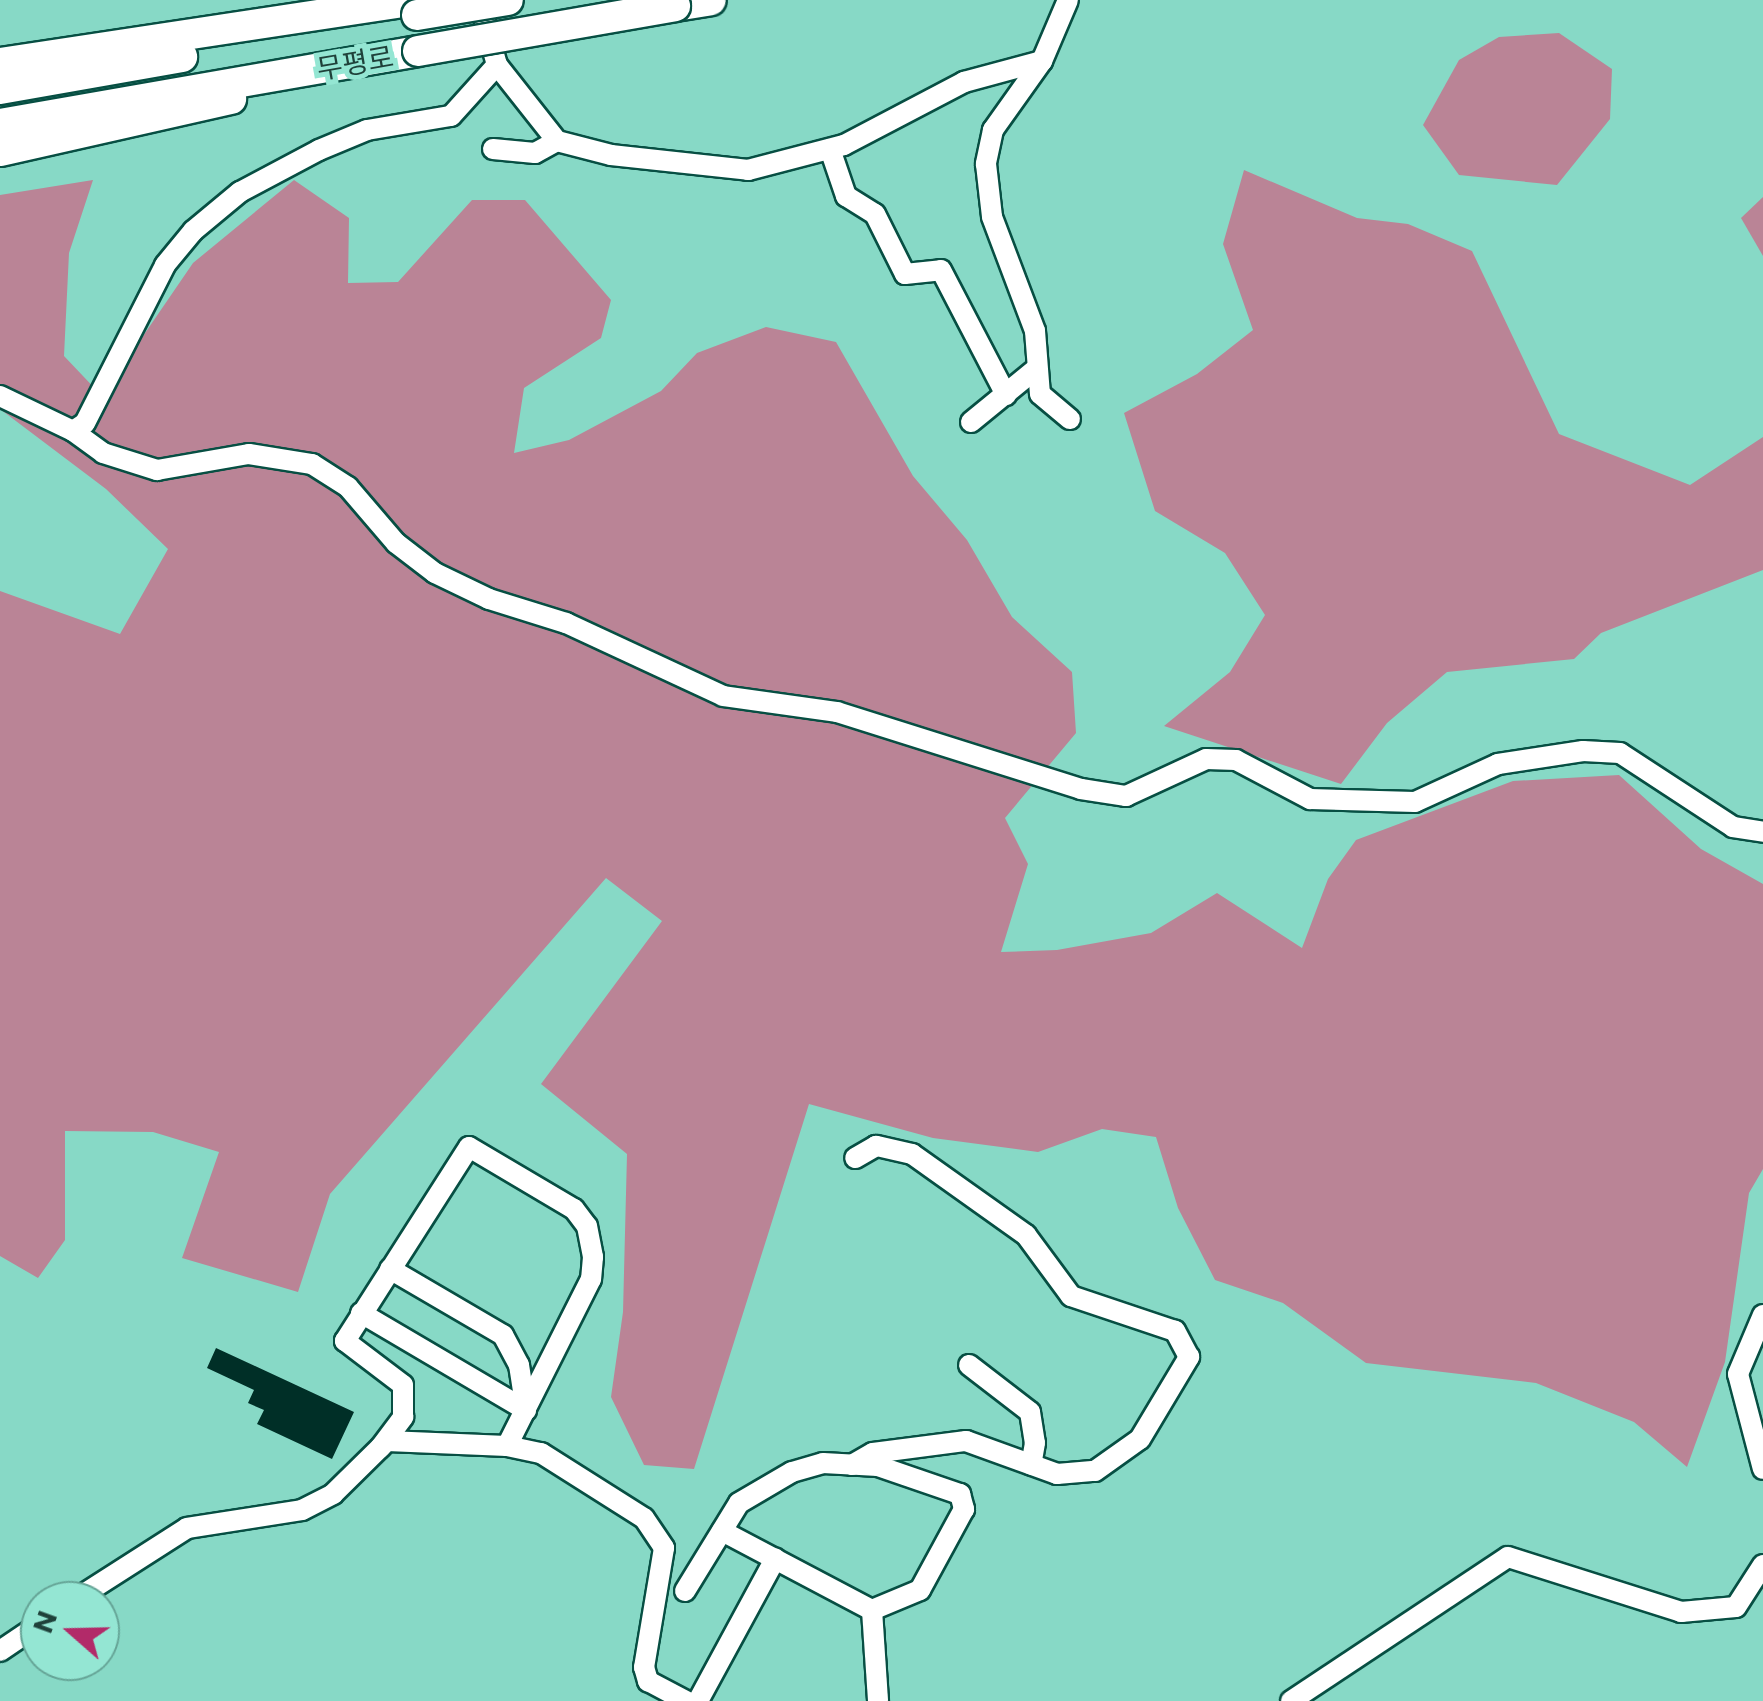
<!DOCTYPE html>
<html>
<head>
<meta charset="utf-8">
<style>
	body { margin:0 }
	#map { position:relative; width:1763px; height:1701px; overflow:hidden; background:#87d9c6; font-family:Commissioner,"Noto Sans KR",sans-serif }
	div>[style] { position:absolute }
	.green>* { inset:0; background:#ba8496 }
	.building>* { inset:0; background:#002f27 }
	.roads { filter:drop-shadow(2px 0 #074f43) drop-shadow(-2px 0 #074f43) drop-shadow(0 2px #074f43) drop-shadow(0 -2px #074f43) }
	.minor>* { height:20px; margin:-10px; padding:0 10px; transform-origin:10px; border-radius:10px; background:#fff }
	.highway>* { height:30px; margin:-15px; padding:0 15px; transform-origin:15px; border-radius:15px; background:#fff }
	.bridges { filter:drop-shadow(2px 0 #074f43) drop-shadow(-2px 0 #074f43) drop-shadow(0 2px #074f43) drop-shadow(0 -2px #074f43) }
	.highway-bridge>* { height:30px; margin:-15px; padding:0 15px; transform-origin:15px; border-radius:15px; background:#fff }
	span { translate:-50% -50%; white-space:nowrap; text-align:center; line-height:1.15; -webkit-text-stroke:10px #94e6d3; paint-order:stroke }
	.street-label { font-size:28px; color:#1f413a }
	.north { position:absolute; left:20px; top:1581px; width:100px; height:100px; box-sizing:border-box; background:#94e6d3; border:2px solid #65a496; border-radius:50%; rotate:290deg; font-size:28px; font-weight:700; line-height:40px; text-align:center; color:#1f413a }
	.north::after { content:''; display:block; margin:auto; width:35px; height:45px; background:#b22a69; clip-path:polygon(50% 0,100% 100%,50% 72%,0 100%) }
</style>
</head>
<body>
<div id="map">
	<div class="green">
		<div style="clip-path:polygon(1559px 33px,1612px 69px,1610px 119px,1557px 185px,1459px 175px,1423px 125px,1459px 60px,1499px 37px)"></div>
		<div style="clip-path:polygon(1244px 170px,1357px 218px,1408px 224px,1472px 251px,1559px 434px,1690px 485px,1763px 437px,1763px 570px,1601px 633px,1574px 659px,1447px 672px,1387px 723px,1341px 784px,1164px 726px,1230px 672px,1265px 615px,1225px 553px,1155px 511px,1124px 413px,1197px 374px,1253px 330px,1223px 244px)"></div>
		<div style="clip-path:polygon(93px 180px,69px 253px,64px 356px,102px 396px,193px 263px,294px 180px,349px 218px,348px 283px,398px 282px,472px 200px,525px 200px,611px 300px,601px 338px,524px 388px,514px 453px,569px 440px,661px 391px,697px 353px,766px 327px,836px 342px,913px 476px,967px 540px,1012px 617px,1072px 672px,1076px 733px,1005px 818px,1028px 864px,1001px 952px,1057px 950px,1151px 933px,1217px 893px,1302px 948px,1328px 879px,1356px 840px,1513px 781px,1619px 775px,1701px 849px,1763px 884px,1763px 1169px,1749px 1193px,1725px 1362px,1687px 1467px,1634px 1422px,1536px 1383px,1366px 1363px,1283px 1303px,1215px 1280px,1178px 1208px,1156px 1137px,1102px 1129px,1038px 1152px,933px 1138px,809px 1104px,694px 1469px,644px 1465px,611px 1397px,623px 1312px,627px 1154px,541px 1084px,662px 921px,606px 878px,330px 1194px,298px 1292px,182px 1258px,219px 1152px,153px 1132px,65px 1131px,65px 1240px,38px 1278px,0 1256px,0 591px,120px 634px,168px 549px,106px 489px,0 409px,0 195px)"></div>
		<div style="clip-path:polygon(1763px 197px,1763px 256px,1741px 218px)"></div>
	</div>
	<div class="building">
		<div style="clip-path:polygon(216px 1348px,354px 1412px,332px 1459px,257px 1424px,264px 1410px,248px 1403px,254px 1390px,207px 1368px)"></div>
	</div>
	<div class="roads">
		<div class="minor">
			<div style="left:479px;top:0;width:67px;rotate:74.5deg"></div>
			<div style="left:497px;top:65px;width:97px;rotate:51.7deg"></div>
			<div style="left:557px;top:141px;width:56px;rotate:14.5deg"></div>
			<div style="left:611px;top:155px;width:138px;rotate:6.2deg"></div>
			<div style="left:748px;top:170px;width:99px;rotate:-14.6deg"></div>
			<div style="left:844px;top:145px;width:136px;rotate:-27.7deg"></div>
			<div style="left:964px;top:82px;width:81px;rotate:-15.1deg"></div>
			<div style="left:1042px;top:61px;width:66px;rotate:-66.9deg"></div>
			<div style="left:1042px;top:61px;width:85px;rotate:125.4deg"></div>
			<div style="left:993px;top:130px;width:35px;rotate:102deg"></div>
			<div style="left:986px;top:164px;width:53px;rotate:83.5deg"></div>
			<div style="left:992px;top:217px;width:122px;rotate:69.3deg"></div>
			<div style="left:1035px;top:331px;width:63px;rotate:85.5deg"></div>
			<div style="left:1040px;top:394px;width:39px;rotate:40deg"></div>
			<div style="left:493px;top:149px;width:42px;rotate:5.4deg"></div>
			<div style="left:535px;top:153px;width:25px;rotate:-29deg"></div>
			<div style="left:830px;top:149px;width:50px;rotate:71.2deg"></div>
			<div style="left:846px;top:196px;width:34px;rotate:32deg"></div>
			<div style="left:875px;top:214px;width:67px;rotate:63.4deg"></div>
			<div style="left:905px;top:274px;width:36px;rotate:-6deg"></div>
			<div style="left:941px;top:270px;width:141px;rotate:62.5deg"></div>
			<div style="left:0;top:396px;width:81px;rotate:25.6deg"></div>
			<div style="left:73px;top:431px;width:14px;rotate:-34deg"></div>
			<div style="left:85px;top:423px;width:177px;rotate:-63.1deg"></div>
			<div style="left:165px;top:265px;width:44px;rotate:-50.5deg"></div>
			<div style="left:193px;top:231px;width:61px;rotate:-39.7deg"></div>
			<div style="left:240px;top:192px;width:89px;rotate:-28deg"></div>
			<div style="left:319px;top:150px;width:52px;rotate:-22.6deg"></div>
			<div style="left:367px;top:130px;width:85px;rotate:-9.5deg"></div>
			<div style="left:451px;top:116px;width:69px;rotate:-48deg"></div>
			<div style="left:971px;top:422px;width:85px;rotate:-39.3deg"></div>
			<div style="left:73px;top:431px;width:37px;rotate:36deg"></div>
			<div style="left:103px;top:453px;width:57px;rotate:17.5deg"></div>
			<div style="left:157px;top:470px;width:93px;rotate:-9.9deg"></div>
			<div style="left:249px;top:454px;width:64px;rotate:9deg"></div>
			<div style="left:312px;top:464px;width:43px;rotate:32.6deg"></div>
			<div style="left:348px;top:487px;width:74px;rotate:49.4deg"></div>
			<div style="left:396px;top:543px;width:49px;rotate:37.6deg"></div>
			<div style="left:435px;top:573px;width:60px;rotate:25.7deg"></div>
			<div style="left:489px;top:599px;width:81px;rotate:17.3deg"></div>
			<div style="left:566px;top:623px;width:173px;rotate:24.9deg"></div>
			<div style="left:723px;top:696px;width:115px;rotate:8deg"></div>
			<div style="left:837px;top:712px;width:256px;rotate:17.5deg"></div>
			<div style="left:1081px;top:789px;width:46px;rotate:8.8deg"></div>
			<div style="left:1126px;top:796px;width:88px;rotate:-24.8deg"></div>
			<div style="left:1206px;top:759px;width:30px;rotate:2deg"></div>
			<div style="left:1236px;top:760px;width:84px;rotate:27.8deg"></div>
			<div style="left:1310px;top:799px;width:105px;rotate:1.6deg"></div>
			<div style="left:1415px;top:802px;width:91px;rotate:-24.6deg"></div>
			<div style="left:1498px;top:764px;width:86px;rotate:-8.7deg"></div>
			<div style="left:1583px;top:751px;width:37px;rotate:3deg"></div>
			<div style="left:1620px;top:753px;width:135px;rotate:33.2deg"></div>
			<div style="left:1733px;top:827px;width:30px;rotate:9deg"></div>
			<div style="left:390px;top:1269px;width:131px;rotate:30.3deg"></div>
			<div style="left:503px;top:1335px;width:34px;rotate:62deg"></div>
			<div style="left:519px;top:1365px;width:46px;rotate:81.2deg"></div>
			<div style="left:361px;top:1313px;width:191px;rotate:30.5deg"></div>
			<div style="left:1763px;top:1315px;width:64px;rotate:113deg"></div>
			<div style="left:1738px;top:1374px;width:98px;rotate:75.3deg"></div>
			<div style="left:969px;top:1365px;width:77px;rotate:37.6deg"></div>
			<div style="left:1030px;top:1412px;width:31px;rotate:81deg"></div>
			<div style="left:1035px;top:1443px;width:22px;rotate:100deg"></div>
			<div style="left:380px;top:1448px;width:39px;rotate:-53deg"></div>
			<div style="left:403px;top:1417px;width:32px;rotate:-90deg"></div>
			<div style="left:403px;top:1385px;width:73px;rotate:-142.8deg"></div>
			<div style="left:345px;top:1341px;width:230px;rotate:-57.4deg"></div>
			<div style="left:469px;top:1147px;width:122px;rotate:30.6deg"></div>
			<div style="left:574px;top:1209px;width:21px;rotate:53deg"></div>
			<div style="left:587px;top:1226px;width:32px;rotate:79deg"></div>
			<div style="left:593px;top:1257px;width:22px;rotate:95deg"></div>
			<div style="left:591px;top:1279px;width:187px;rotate:116.7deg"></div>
			<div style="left:852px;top:1465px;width:24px;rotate:-30deg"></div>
			<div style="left:873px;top:1453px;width:94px;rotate:-7.4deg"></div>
			<div style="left:966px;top:1441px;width:97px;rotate:19.9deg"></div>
			<div style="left:1057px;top:1474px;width:38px;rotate:-5deg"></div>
			<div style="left:1095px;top:1471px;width:55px;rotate:-35.4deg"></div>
			<div style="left:1140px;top:1439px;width:96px;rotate:-59.1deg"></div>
			<div style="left:1189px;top:1357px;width:30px;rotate:-118deg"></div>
			<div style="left:1175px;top:1331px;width:110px;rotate:-161.4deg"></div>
			<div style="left:1071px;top:1296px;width:76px;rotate:-126.4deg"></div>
			<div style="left:1026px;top:1235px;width:140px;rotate:-144.6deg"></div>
			<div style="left:912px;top:1154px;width:37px;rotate:-167deg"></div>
			<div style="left:876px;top:1146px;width:24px;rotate:150deg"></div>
			<div style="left:722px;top:1531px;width:170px;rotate:27.8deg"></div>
			<div style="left:685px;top:1591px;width:103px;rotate:-58.5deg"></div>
			<div style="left:739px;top:1503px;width:61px;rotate:-30.3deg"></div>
			<div style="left:792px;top:1472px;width:32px;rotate:-16deg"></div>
			<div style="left:823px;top:1463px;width:55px;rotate:3.1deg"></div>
			<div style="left:878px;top:1466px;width:87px;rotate:18.9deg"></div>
			<div style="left:960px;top:1494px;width:16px;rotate:75deg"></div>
			<div style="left:964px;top:1509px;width:92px;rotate:118.5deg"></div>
			<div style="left:920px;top:1590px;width:52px;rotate:157.4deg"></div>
			<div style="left:872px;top:1610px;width:91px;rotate:86.2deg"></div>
			<div style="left:73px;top:1601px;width:135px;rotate:-32.6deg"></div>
			<div style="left:187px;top:1528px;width:116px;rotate:-8.9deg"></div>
			<div style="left:302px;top:1510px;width:35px;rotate:-27deg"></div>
			<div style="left:333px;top:1494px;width:76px;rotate:-44.5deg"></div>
			<div style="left:387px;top:1441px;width:120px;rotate:2.4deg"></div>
			<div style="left:507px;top:1446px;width:35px;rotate:12deg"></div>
			<div style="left:541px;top:1453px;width:122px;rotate:32.3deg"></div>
			<div style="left:644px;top:1518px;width:36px;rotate:56deg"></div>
			<div style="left:664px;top:1548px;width:121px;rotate:99.5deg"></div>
			<div style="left:644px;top:1667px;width:15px;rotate:74deg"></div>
			<div style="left:648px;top:1681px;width:43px;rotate:27.8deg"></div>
			<div style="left:0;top:1651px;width:48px;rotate:-34deg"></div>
			<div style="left:698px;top:1701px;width:162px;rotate:-61.5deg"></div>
			<div style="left:1291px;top:1701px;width:260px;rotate:-33.6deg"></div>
			<div style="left:1508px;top:1557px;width:182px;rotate:17.6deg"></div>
			<div style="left:1681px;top:1612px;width:55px;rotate:-5.2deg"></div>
			<div style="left:1736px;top:1607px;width:50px;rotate:-57.3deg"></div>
		</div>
		<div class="highway">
			<div style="left:675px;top:6px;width:36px;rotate:-9deg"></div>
			<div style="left:0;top:63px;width:423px;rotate:-8.6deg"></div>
			<div style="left:0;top:89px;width:185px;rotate:-10deg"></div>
			<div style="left:0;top:124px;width:424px;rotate:-9.9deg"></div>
			<div style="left:0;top:151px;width:237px;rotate:-12.7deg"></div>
		</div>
	</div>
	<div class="bridges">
		<div class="highway-bridge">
			<div style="left:417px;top:15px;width:92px;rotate:-9.4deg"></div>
			<div style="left:418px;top:51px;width:261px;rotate:-9.9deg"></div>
		</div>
	</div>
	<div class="street-label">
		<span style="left:355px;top:62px;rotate:-10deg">무평로</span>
	</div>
	<div class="north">N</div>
</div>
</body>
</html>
